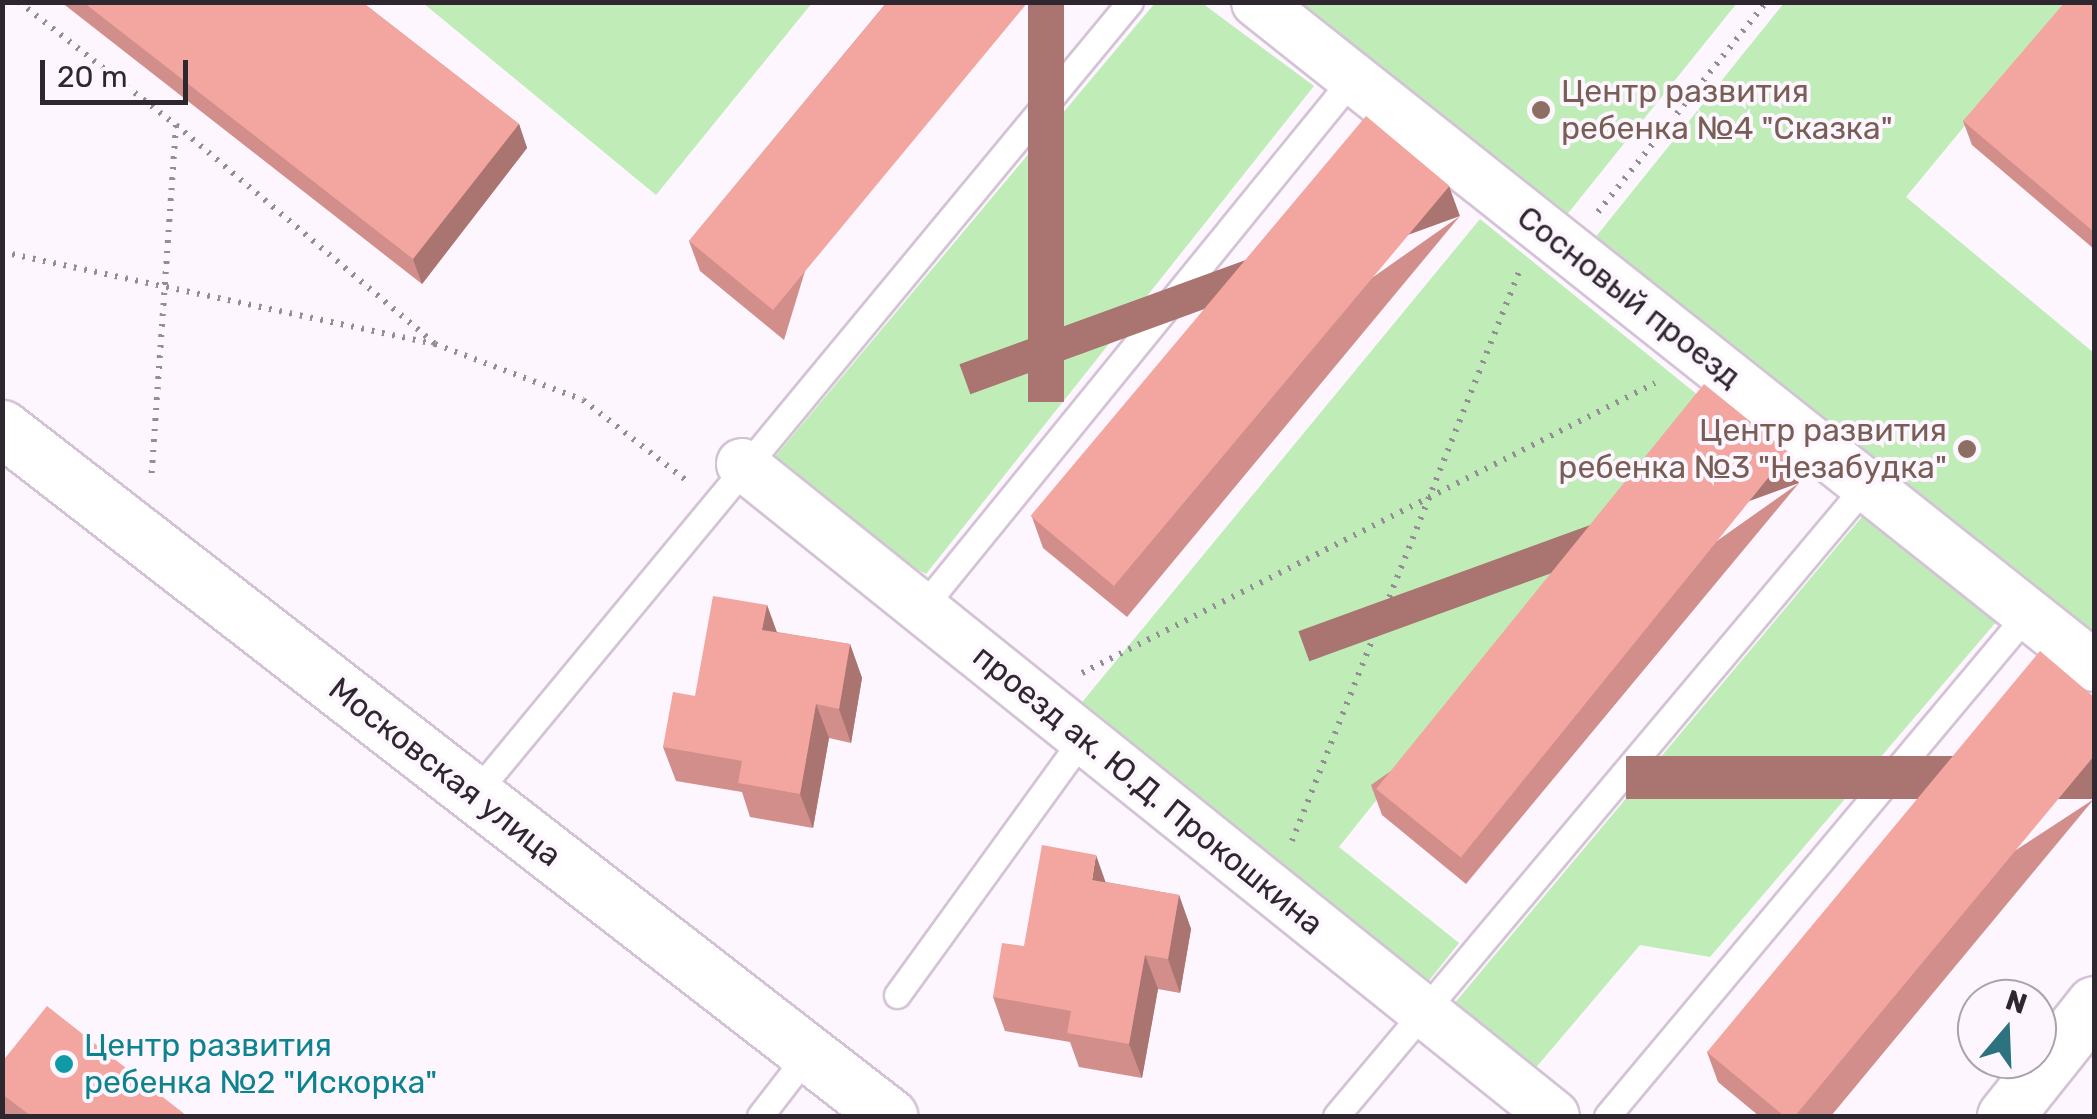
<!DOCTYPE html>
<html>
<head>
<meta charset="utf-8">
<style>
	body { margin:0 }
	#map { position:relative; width:2097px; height:1119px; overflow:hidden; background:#fdf6fe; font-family:Rubik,sans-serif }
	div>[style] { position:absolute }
	.green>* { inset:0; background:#c0ecb8 }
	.path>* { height:6px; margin-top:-3px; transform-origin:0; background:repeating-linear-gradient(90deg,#948d95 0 2.5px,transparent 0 10.5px) }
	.roads { filter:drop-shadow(2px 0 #d4c3d6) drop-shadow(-2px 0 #d4c3d6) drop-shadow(0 2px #d4c3d6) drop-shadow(0 -2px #d4c3d6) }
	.service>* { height:25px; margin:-12.5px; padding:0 12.5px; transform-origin:12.5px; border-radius:12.5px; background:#fff }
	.minor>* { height:50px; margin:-25px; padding:0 25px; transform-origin:25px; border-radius:25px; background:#fff }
	.tertiary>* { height:55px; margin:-27.5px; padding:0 27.5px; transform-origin:27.5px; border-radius:27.5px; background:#fff }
	.wall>* { inset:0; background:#d18e8a }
	.shaded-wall>* { inset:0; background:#aa7470; transform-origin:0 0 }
	.building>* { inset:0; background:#f3a5a0; transform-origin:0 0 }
	.dots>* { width:28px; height:28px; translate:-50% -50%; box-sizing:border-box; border:5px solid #fdf6fe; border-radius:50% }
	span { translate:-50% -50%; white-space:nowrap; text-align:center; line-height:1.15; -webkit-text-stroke:8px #fdf6fe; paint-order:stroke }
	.education-label { font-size:32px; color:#785e54 }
	.left { translate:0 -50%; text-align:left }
	.right { translate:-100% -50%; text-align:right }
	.street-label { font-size:32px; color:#2e272f }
	.culture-label { font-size:32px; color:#0d838f }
	.frame { position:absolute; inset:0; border:5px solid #2e272f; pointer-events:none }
	.north { position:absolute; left:1957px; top:979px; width:100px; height:100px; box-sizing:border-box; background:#fdf6fe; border:2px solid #aaa3ab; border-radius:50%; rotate:19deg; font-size:28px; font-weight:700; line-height:40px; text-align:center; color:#2e272f }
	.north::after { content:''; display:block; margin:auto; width:35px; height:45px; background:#2c737f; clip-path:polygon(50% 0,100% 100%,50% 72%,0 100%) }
	.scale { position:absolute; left:40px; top:60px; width:148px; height:45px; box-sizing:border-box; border:5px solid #2e272f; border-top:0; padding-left:12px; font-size:30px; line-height:35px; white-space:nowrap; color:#2e272f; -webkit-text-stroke:8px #fdf6fe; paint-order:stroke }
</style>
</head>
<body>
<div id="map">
	<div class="green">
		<div style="clip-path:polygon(423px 3px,812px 3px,656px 195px)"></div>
		<div style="clip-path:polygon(1155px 3px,1202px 3px,1314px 86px,926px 574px,856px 537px,768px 465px)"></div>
		<div style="clip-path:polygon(1297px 3px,1737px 3px,1565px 217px)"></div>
		<div style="clip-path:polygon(1784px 3px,2066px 3px,1906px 197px,2094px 353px,2094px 649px,1586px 249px)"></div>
		<div style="clip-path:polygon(1480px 219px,1699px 396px,1339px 847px,1459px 943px,1416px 997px,1069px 718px)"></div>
		<div style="clip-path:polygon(1866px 512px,2002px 615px,1710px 957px,1640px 945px,1533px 1071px,1453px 1005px)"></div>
	</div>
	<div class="path">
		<div style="left:19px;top:2px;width:199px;rotate:38.1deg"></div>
		<div style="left:176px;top:125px;width:355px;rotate:94deg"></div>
		<div style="left:176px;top:125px;width:338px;rotate:40.2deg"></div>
		<div style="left:1598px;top:212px;width:269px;rotate:-51.3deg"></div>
		<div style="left:2px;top:252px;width:443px;rotate:12deg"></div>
		<div style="left:435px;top:344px;width:158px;rotate:20.7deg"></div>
		<div style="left:583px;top:400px;width:132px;rotate:37.9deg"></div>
		<div style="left:1082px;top:673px;width:642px;rotate:-26.84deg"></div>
		<div style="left:1292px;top:841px;width:613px;rotate:-68.25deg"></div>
	</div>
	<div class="roads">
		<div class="service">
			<div style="left:922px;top:608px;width:683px;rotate:-50.88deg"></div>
			<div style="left:474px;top:795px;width:1029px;rotate:-50.4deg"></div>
			<div style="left:897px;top:995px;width:317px;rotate:-54.1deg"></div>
			<div style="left:760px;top:1116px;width:78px;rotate:-52.3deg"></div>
			<div style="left:1336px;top:1116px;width:824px;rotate:-49.97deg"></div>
			<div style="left:1607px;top:1116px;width:656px;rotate:-50.07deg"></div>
		</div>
		<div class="minor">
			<div style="left:1257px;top:2px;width:1068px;rotate:38.43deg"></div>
			<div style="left:742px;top:464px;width:1041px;rotate:38.76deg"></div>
		</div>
		<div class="tertiary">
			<div style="left:2px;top:428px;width:1123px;rotate:37.8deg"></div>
			<div style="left:2005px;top:1116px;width:143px;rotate:-51.5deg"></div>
		</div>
	</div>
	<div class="wall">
		<div style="clip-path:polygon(61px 2px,362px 2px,519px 124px,527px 148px,422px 284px)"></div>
		<div style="clip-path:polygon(887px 2px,784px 340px,700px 271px,689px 241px)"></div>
		<div style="clip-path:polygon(2094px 2px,2094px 249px,1972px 145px,1963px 121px)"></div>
		<div style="clip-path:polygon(1460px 216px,1127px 617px,1043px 548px,1032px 517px)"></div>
		<div style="clip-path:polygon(1799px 483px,1466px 884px,1382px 815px,1371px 785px)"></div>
		<div style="clip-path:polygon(767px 605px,777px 632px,850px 644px,862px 678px,851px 743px,829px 738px,813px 828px,750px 817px,742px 792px,676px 781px,663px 747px,695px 696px)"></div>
		<div style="clip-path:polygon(2094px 799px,1831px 1116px,1759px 1116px,1718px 1082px,1707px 1052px)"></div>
		<div style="clip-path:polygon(1106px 882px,1179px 895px,1191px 929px,1180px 993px,1158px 989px,1142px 1078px,1079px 1067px,1070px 1042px,1005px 1031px,993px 997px,1024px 946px)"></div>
		<div style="clip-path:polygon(2px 1062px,187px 1116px,9px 1116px,2px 1112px)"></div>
	</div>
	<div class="shaded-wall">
		<div style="left:1028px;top:2px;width:36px;height:400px"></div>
		<div style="clip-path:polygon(519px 124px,527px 148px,422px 284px,413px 259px)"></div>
		<div style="left:1449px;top:186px;width:32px;height:521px;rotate:70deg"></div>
		<div style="left:1788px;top:453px;width:32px;height:521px;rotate:70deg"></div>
		<div style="clip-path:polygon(767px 605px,779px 639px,762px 630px)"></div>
		<div style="clip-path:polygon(850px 644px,862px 678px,851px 743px,839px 709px)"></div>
		<div style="clip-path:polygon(816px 704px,829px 738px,813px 828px,800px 794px)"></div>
		<div style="left:2094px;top:756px;width:43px;height:468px;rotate:90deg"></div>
		<div style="clip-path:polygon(1096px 855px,1108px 889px,1092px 880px)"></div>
		<div style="clip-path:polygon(1179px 895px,1191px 929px,1180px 993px,1168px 959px)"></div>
		<div style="clip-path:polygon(1145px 955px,1158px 989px,1142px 1078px,1129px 1044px)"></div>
	</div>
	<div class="building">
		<div style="clip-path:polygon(83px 2px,362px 2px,519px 124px,413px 259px)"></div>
		<div style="clip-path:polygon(887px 2px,1028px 2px,773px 310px,689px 241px)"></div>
		<div style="clip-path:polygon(2065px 2px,2094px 2px,2094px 232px,1963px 121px)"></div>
		<div style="left:1366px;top:116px;width:109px;height:522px;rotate:40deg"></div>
		<div style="left:1704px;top:384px;width:109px;height:521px;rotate:39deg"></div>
		<div style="clip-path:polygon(713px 596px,767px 605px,762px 630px,850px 644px,839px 709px,816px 704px,800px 794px,738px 783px,742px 761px,663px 747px,673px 692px,695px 696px)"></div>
		<div style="clip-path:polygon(2040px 651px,2094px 697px,2094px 756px,1795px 1116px,1784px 1116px,1707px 1052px)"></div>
		<div style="clip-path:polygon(1042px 845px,1096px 855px,1092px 880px,1179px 895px,1168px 959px,1145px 955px,1129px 1044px,1067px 1033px,1071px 1011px,993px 997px,1002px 943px,1024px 946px)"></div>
		<div style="clip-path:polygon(47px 1006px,187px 1116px,31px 1116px,2px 1094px,2px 1062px)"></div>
	</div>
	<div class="dots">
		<div style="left:1541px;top:110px;background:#8d6e63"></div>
		<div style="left:1967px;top:449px;background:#8d6e63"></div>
		<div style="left:64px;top:1064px;background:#0f9aa8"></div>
	</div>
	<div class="education-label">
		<span class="left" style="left:1561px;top:110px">Центр развития<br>ребенка №4 "Сказка"</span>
		<span class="right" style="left:1947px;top:449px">Центр развития<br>ребенка №3 "Незабудка"</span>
	</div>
	<div class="street-label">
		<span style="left:1629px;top:297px;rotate:38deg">Сосновый проезд</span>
		<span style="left:445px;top:772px;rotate:38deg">Московская улица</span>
		<span style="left:1148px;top:790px;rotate:39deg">проезд ак. Ю.Д. Прокошкина</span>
	</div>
	<div class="culture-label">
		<span class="left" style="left:84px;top:1064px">Центр развития<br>ребенка №2 "Искорка"</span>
	</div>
	<div class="frame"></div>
	<div class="north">N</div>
	<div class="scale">20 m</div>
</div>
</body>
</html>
